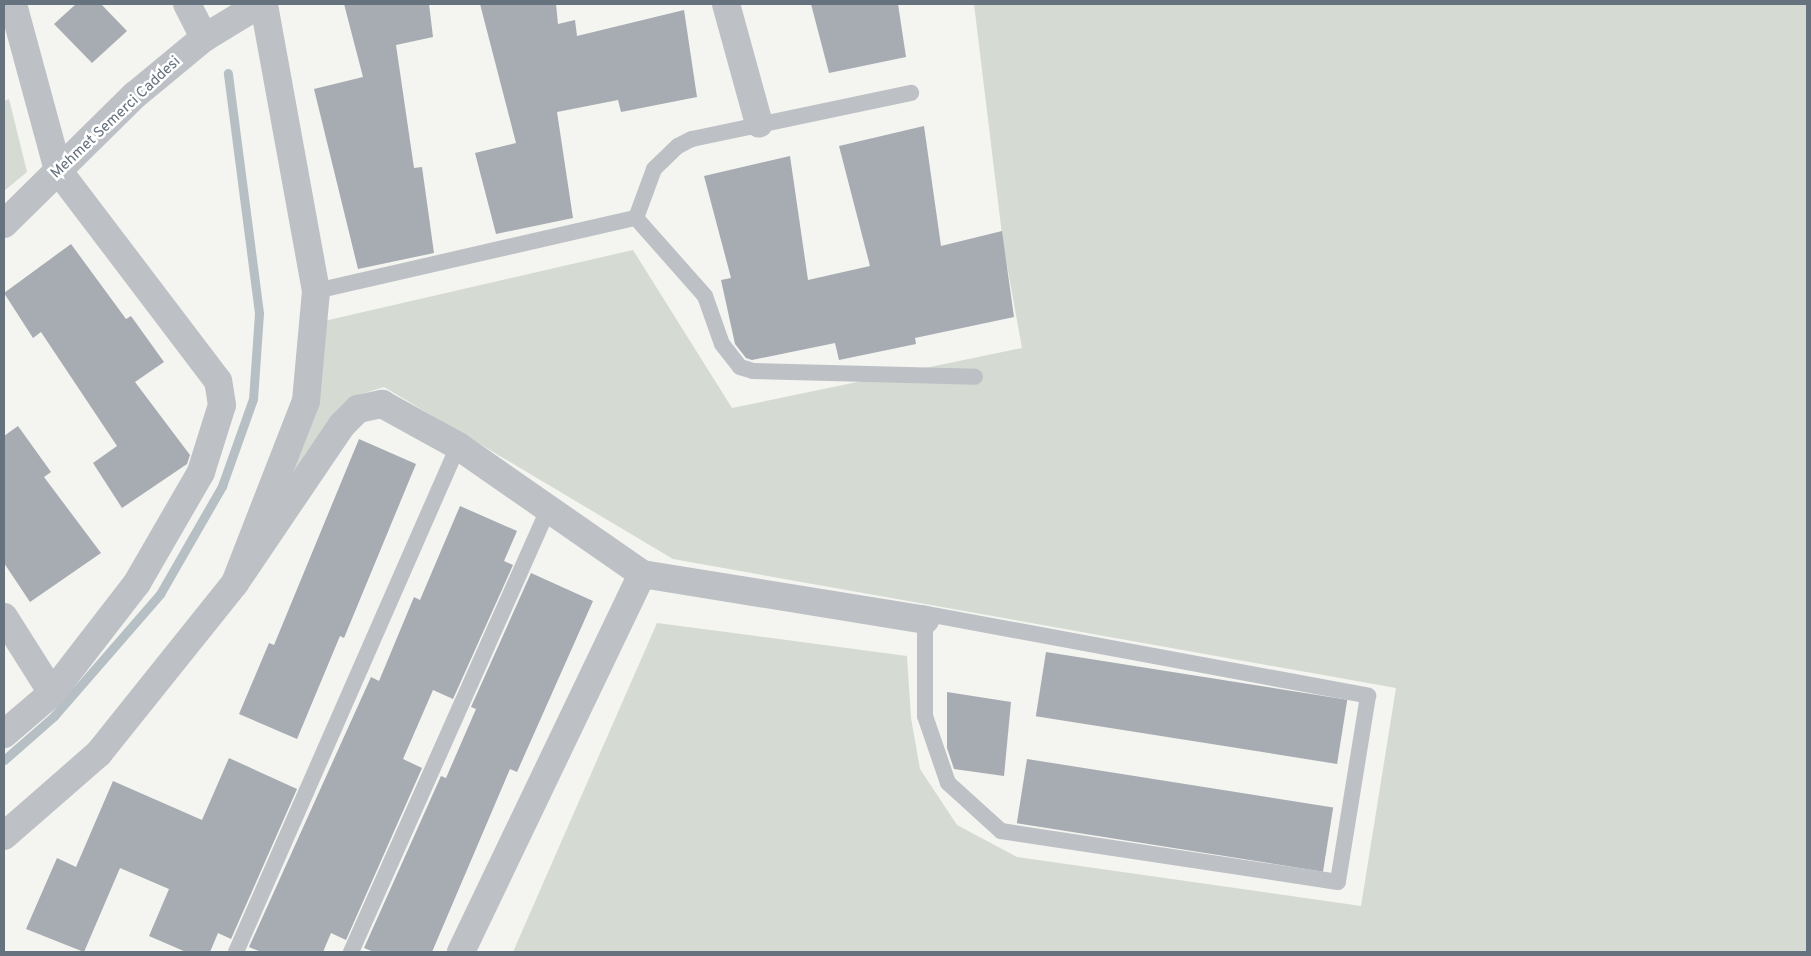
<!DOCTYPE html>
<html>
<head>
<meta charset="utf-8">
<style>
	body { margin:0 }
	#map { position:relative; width:1811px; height:956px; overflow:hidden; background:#f4f4f0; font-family:Overpass,sans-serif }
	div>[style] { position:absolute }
	.green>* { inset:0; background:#d5dad2 }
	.stream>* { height:9px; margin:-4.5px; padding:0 4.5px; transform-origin:4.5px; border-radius:4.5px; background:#b6c0c4 }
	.building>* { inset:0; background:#a6acb2; transform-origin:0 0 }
	.service>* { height:16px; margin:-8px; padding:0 8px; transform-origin:8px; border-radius:8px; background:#bdc0c4 }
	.minor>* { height:28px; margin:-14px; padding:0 14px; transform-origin:14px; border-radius:14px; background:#bdc0c4 }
	.tertiary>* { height:28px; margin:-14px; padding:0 14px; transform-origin:14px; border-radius:14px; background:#bdc0c4 }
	span { translate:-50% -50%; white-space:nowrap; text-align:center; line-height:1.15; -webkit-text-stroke:5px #fff; paint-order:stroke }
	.street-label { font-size:15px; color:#66727e }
	.frame { position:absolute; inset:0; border:5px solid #66727e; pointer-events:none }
</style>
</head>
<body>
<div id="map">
	<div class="green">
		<div style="clip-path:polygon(974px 4px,1807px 4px,1807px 952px,513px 952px,657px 623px,907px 656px,911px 718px,920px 769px,957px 825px,1017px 857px,1361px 906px,1396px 688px,673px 559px,384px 387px,352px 397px,281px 488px,320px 322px,633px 250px,732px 408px,1022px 348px,1003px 243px)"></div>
		<div style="clip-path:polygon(9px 99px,27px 172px,4px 191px,4px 101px)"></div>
	</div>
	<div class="stream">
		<div style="left:4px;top:760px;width:67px;rotate:-41.3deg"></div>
		<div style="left:54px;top:716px;width:162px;rotate:-49deg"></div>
		<div style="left:160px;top:594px;width:125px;rotate:-60.1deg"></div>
		<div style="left:222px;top:486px;width:92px;rotate:-70.4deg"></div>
		<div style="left:253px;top:399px;width:86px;rotate:-86deg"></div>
		<div style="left:259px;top:313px;width:242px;rotate:-97.4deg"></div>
	</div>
	<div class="building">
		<div style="clip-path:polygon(76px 4px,101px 4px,127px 31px,92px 63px,54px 24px)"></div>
		<div style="clip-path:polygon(344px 4px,429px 4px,433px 37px,396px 45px,414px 168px,422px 167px,434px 253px,358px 269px,314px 89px,363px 77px)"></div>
		<div style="clip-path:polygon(480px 4px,556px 4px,558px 24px,575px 20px,577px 36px,684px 10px,697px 97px,621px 112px,618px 100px,557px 112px,573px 218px,496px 234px,475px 153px,516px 143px)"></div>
		<div style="clip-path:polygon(811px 4px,898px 4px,906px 57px,829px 73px)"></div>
		<div style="clip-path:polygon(924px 126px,941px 246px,1002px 231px,1014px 317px,915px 338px,916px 344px,839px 360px,835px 343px,752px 360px,746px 358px,735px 344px,721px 280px,731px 278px,704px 176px,790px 156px,808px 280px,870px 266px,839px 146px)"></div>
		<div style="clip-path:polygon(71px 244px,126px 319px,131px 316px,164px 362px,135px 382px,190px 455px,187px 464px,122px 508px,93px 463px,117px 446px,41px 332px,33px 338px,4px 293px)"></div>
		<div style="clip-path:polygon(18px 426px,51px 472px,44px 477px,101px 553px,30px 602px,4px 563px,4px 436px)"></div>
		<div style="clip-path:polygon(359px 439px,416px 464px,344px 638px,340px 636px,297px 739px,239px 714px,269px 643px,274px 645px)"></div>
		<div style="clip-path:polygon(460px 506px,517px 531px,504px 561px,513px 565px,453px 699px,433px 690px,403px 759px,422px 768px,346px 940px,331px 933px,323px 952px,261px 952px,249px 947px,371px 677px,379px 681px,414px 597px,420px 600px)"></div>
		<div style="clip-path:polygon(531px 573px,593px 601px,517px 772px,510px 769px,432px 952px,374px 952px,364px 948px,441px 776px,446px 778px,476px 709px,471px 707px)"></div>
		<div style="left:1046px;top:652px;width:305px;height:65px;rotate:9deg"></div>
		<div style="clip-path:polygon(947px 692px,1011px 702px,1004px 776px,954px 769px,947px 748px)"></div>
		<div style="clip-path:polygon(229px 758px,297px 789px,231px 939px,218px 933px,210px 952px,186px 952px,149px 936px,169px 889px,120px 868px,84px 952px,26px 929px,57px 858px,76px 867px,113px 781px,202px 820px)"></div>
		<div style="left:1027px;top:759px;width:310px;height:65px;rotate:9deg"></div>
	</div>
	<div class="service">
		<div style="left:636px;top:218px;width:104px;rotate:48.5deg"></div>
		<div style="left:705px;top:296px;width:51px;rotate:70.5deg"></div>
		<div style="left:722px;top:344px;width:29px;rotate:52deg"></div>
		<div style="left:740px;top:367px;width:14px;rotate:17deg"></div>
		<div style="left:753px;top:371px;width:222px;rotate:1.5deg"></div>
		<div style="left:636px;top:218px;width:52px;rotate:-69.8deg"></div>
		<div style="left:654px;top:169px;width:33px;rotate:-44deg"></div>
		<div style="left:678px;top:146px;width:16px;rotate:-27deg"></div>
		<div style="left:692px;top:139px;width:224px;rotate:-11.9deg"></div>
		<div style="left:316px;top:291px;width:328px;rotate:-12.9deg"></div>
		<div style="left:922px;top:613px;width:454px;rotate:10.5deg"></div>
		<div style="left:1368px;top:696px;width:188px;rotate:99.2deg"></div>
		<div style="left:1338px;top:882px;width:341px;rotate:-171.4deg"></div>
		<div style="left:1001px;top:831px;width:72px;rotate:-137.8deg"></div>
		<div style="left:948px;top:783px;width:71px;rotate:-108.9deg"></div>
		<div style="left:925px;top:716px;width:96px;rotate:-90deg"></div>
		<div style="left:236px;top:952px;width:553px;rotate:-66.31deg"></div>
		<div style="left:351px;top:952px;width:486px;rotate:-66deg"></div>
	</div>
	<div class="minor">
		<div style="left:187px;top:4px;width:38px;rotate:63deg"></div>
		<div style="left:726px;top:4px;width:124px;rotate:74.6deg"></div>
		<div style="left:642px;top:574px;width:287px;rotate:9.2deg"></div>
		<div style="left:235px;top:583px;width:191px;rotate:-55.9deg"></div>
		<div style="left:342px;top:425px;width:23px;rotate:-45deg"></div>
		<div style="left:358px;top:409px;width:25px;rotate:-12deg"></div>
		<div style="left:382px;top:404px;width:87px;rotate:28.9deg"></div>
		<div style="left:458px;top:446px;width:224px;rotate:34.8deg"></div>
		<div style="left:642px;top:574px;width:419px;rotate:115.6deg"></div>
		<div style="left:4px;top:617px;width:90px;rotate:57.7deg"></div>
		<div style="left:4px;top:734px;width:63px;rotate:-40.5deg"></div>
		<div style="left:52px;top:693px;width:139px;rotate:-52.3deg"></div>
		<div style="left:137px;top:583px;width:128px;rotate:-60deg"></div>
		<div style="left:201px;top:472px;width:70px;rotate:-72.6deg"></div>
		<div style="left:222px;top:405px;width:24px;rotate:-99deg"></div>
		<div style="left:218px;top:381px;width:265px;rotate:-127.2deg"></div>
		<div style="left:58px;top:170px;width:172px;rotate:-105.2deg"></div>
		<div style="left:4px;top:836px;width:126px;rotate:-41.1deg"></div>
		<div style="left:99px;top:753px;width:218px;rotate:-51.3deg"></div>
		<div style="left:235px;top:583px;width:195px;rotate:-68.7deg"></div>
		<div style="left:306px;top:401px;width:110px;rotate:-84.8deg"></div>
		<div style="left:316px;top:291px;width:292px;rotate:-100.3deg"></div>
	</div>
	<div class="tertiary">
		<div style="left:4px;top:224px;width:184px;rotate:-44.6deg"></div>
		<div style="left:135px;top:95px;width:89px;rotate:-39.6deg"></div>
		<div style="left:204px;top:38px;width:66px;rotate:-31.3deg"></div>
	</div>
	<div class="street-label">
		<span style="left:116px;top:118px;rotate:-43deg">Mehmet Semerci Caddesi</span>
	</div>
	<div class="frame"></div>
</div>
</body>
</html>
